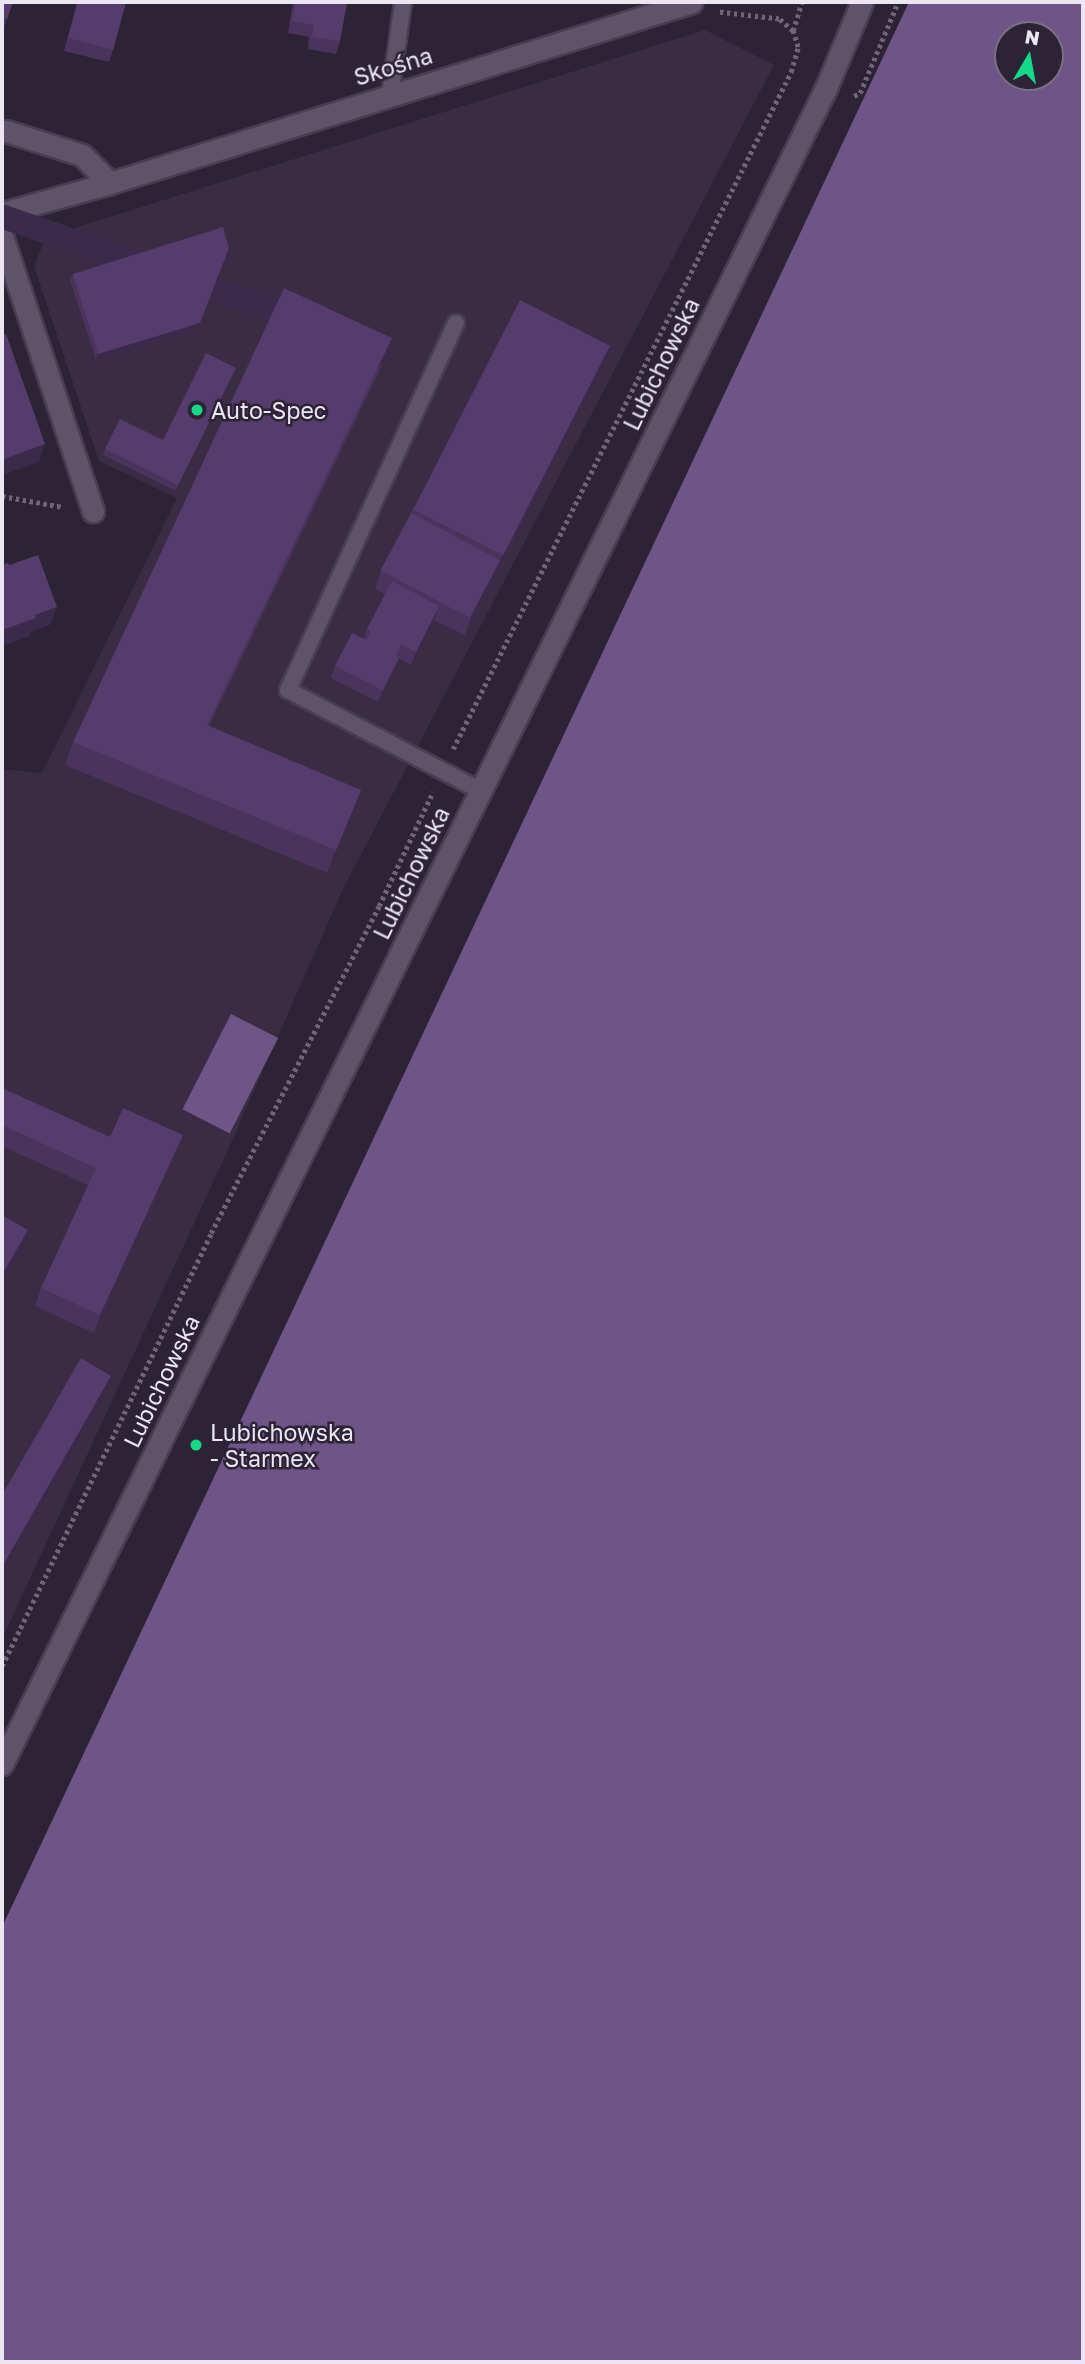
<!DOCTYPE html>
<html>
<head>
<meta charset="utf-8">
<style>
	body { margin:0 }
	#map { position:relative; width:1085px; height:2364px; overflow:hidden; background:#2d2336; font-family:"Golos Text",sans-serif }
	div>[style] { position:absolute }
	.built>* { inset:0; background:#392c44 }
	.forest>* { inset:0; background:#6f5487; transform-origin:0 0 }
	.path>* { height:4.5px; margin-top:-2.25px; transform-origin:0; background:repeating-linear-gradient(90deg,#6e6576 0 3.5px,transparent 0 7px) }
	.roads { filter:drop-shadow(2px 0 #483e50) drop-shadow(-2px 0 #483e50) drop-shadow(0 2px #483e50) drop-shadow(0 -2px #483e50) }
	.service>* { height:16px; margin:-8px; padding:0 8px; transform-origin:8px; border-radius:8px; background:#5e5369 }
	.minor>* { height:21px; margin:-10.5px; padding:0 10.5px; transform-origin:10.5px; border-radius:10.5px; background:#5e5369 }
	.tertiary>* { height:21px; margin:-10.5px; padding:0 10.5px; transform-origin:10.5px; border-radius:10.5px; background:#5e5369 }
	.wall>* { inset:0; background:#4a345d }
	.shaded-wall>* { inset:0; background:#3c2a4c; transform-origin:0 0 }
	.building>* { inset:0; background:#563c6c; transform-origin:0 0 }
	.dots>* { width:19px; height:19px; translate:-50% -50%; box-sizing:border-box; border:4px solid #2d2336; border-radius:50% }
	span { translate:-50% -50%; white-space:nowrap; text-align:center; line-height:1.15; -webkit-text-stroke:5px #2d2336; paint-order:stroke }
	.street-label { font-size:23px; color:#ece6f3 }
	.poi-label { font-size:23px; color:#ece6f3 }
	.left { translate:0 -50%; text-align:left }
	.frame { position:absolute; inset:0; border:4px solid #ece6f3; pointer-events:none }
	.north { position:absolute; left:994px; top:21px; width:70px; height:70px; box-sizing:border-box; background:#2d2336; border:2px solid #797182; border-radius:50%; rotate:10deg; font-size:19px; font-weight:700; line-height:28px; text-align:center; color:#ece6f3 }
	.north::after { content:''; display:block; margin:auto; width:24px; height:32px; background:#15d989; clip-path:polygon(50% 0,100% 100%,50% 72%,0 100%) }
</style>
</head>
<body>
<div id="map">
	<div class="built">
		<div style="clip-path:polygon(705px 30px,774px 65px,342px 891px,227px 1152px,2px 1639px,2px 769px,42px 773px,177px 498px,99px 461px,34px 266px,46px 237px)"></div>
	</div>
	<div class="forest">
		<div style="clip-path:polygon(evenodd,909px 2px,1083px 2px,1083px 2362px,2px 2362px,2px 1927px,909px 2px,1008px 35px,1050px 35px,1050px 77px,1008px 77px,1008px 35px)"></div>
		<div style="left:231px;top:1014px;width:53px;height:107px;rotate:27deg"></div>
	</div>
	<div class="path">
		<div style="left:793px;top:31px;width:30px;rotate:-73deg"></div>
		<div style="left:854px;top:96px;width:7px;rotate:-27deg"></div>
		<div style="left:860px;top:93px;width:99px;rotate:-67.3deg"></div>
		<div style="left:2px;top:496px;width:62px;rotate:10.2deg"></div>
		<div style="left:453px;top:749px;width:757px;rotate:-63.47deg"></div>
		<div style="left:791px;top:72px;width:26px;rotate:-74deg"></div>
		<div style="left:798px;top:47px;width:17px;rotate:-107deg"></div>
		<div style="left:793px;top:31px;width:18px;rotate:-139deg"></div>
		<div style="left:779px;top:19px;width:61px;rotate:-173.5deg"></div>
		<div style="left:2px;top:1666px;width:481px;rotate:-64.2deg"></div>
		<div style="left:211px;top:1233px;width:368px;rotate:-62.8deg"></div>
		<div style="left:379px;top:906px;width:126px;rotate:-64.7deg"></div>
	</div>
	<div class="roads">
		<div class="service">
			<div style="left:390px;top:95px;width:94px;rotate:-82deg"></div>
			<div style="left:456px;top:323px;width:404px;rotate:114.6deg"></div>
			<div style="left:288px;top:690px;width:218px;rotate:27.6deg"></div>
		</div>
		<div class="minor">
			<div style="left:6px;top:131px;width:80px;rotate:17.5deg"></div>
			<div style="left:82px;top:155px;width:40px;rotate:45deg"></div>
			<div style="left:2px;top:213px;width:112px;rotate:-15.5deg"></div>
			<div style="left:110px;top:183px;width:609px;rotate:-17.28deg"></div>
			<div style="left:2px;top:236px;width:290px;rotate:71.7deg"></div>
		</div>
		<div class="tertiary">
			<div style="left:2px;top:1764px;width:1868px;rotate:-63.82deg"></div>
			<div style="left:826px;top:88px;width:93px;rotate:-67.3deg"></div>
		</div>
	</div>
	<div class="wall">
		<div style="clip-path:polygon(2px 2px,7px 19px,2px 32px)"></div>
		<div style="clip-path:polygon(77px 2px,126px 2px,113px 50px,109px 62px,64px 51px)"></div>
		<div style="clip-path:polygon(293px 2px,347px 2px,340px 41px,336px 54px,308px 49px,309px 37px,288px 33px)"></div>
		<div style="clip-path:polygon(73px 274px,197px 329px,96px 360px,70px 280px)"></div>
		<div style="clip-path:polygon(384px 361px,209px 726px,361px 790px,353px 813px,327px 873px,65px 765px,73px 742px)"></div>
		<div style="clip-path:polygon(236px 368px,176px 491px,103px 455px,105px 449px,163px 440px)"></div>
		<div style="clip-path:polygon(601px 369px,465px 635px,434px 620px,411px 665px,399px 658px,395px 670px,378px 702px,331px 678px,335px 666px,363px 639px,367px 629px,385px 594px,375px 589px,381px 571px,413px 509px)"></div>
		<div style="clip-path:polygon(2px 1088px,110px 1137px,183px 1135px,176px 1153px,94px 1333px,35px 1306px,41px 1288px,88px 1185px,2px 1146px)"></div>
	</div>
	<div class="shaded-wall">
		<div style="clip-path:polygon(229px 248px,197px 329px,96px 360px,98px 354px)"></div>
		<div style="left:392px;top:338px;width:24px;height:429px;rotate:109deg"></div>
		<div style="clip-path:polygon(610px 346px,601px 369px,465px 635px,471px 617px,502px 555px)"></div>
		<div style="clip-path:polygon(236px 368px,233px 375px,176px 491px,178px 485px)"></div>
		<div style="clip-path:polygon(45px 444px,39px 462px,2px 475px,2px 460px)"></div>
		<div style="clip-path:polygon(439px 606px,435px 618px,411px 665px,416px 652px)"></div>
		<div style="clip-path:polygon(57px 607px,50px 625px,31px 632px,30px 636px,2px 646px,2px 630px,35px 615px)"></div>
		<div style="clip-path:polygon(399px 658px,395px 670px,378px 702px,383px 690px)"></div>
		<div style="clip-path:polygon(361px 790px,353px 813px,327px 873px,336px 850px)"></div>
		<div style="clip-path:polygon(183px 1135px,176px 1153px,94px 1333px,100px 1315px)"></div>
		<div style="clip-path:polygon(28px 1230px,19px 1253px,2px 1283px,2px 1275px)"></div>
		<div style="clip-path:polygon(111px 1376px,105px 1394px,2px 1573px,2px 1567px)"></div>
	</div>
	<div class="building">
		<div style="clip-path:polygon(2px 2px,13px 2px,7px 19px,2px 17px)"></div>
		<div style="clip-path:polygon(78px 2px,126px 2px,113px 50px,68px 38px)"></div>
		<div style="clip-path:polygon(296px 2px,347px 2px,340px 41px,312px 37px,314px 25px,292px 21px)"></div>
		<div style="clip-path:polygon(223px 227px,229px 248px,200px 323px,98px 354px,73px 274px)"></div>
		<div style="clip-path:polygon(284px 288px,392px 338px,207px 725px,361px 790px,336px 850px,73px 742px)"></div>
		<div style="left:520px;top:300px;width:101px;height:235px;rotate:27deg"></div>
		<div style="clip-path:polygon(6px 334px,45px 444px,2px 460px,2px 336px)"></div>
		<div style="clip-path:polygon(206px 353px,236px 368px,178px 485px,105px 449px,120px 419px,163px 440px)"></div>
		<div style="left:411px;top:513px;width:101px;height:65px;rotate:28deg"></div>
		<div style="clip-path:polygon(38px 555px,57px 607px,35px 615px,36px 618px,2px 630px,2px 565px,8px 563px,9px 565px)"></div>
		<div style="clip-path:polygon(392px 581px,439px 606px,416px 652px,401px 645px,396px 656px,399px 658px,383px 690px,335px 666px,352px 633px,366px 640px,371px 631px,367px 629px)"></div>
		<div style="clip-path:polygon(2px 1088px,110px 1137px,123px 1108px,183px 1135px,100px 1315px,41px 1288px,96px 1168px,2px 1125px)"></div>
		<div style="clip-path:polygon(2px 1215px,28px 1230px,2px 1275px)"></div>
		<div style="clip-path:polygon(81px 1358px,111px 1376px,2px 1567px,2px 1495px)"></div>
	</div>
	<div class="dots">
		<div style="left:197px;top:410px;background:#15d989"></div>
		<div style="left:196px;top:1445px;background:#15d989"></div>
	</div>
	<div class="street-label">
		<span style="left:393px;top:66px;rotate:-17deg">Skośna</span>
		<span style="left:661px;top:364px;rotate:-64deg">Lubichowska</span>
		<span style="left:411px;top:873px;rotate:-64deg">Lubichowska</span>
		<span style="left:161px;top:1381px;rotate:-64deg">Lubichowska</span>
	</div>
	<div class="poi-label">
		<span class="left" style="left:211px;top:410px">Auto-Spec</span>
		<span class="left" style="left:210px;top:1445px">Lubichowska<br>- Starmex</span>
	</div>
	<div class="frame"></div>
	<div class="north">N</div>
</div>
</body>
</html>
